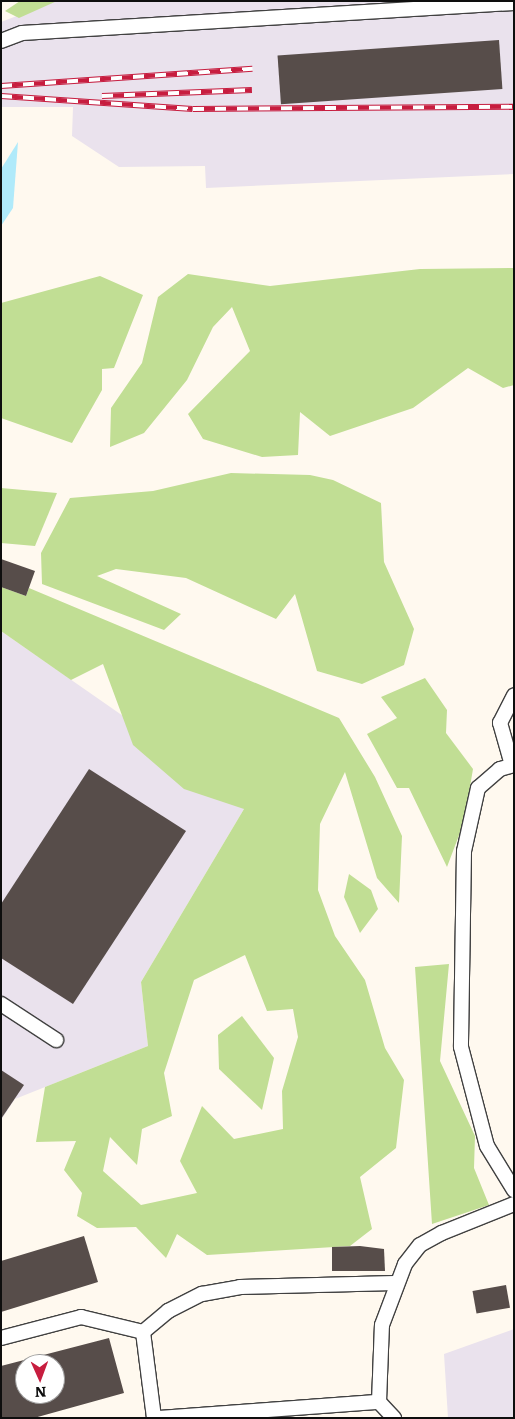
<!DOCTYPE html>
<html>
<head>
<meta charset="utf-8">
<style>
	body { margin:0 }
	#map { position:relative; width:515px; height:1419px; overflow:hidden; background:#fff9ef; font-family:Literata,serif }
	div>[style] { position:absolute }
	.industrial>* { inset:0; background:#eae2ed }
	.forest>* { inset:0; background:#c1de94 }
	.water>* { inset:0; background:#b0eafa }
	.building>* { inset:0; background:#574d4a; transform-origin:0 0 }
	.roads { filter:drop-shadow(1px 0 #414141) drop-shadow(-1px 0 #414141) drop-shadow(0 1px #414141) drop-shadow(0 -1px #414141) }
	.service>* { height:14px; margin:-7px; padding:0 7px; transform-origin:7px; border-radius:7px; background:#fff }
	.rail>* { height:5.5px; margin-top:-2.75px; transform-origin:0; background:repeating-linear-gradient(90deg,#fff 0 11px,#c71d3f 0 22px); box-sizing:border-box; border-block:1px solid #c71d3f }
	span { translate:-50% -50%; white-space:nowrap; text-align:center; line-height:1.15; -webkit-text-stroke:5px #fff; paint-order:stroke }
	.frame { position:absolute; inset:0; border:2px solid #0e0e0e; pointer-events:none }
	.north { position:absolute; left:15px; top:1354px; width:50px; height:50px; box-sizing:border-box; background:#fff; border:1px solid #9f9f9f; border-radius:50%; rotate:178deg; font-size:14px; font-weight:700; line-height:20px; text-align:center; color:#0e0e0e }
	.north::after { content:''; display:block; margin:auto; width:18px; height:22px; background:#c71d3f; clip-path:polygon(50% 0,100% 100%,50% 72%,0 100%) }
</style>
</head>
<body>
<div id="map">
	<div class="industrial">
		<div style="clip-path:polygon(56px 1px,514px 1px,514px 174px,206px 188px,205px 166px,119px 167px,72px 136px,73px 107px,1px 107px,1px 22px)"></div>
		<div style="clip-path:polygon(1px 631px,126px 718px,244px 809px,141px 982px,148px 1046px,15px 1099px,1px 1120px)"></div>
		<div style="clip-path:polygon(514px 1329px,514px 1418px,448px 1418px,444px 1354px)"></div>
	</div>
	<div class="forest">
		<div style="clip-path:polygon(20px 1px,57px 1px,19px 18px,5px 11px)"></div>
		<div style="clip-path:polygon(514px 268px,514px 385px,503px 388px,468px 368px,413px 408px,330px 436px,300px 412px,298px 455px,262px 457px,203px 439px,188px 414px,250px 351px,232px 307px,213px 327px,187px 380px,144px 433px,110px 447px,111px 408px,142px 363px,158px 297px,188px 274px,270px 286px,420px 269px)"></div>
		<div style="clip-path:polygon(100px 276px,143px 295px,114px 368px,102px 369px,102px 390px,72px 443px,1px 418px,1px 303px)"></div>
		<div style="clip-path:polygon(231px 473px,310px 475px,333px 480px,381px 503px,384px 562px,414px 629px,404px 665px,362px 684px,317px 671px,295px 594px,276px 619px,186px 578px,116px 569px,97px 576px,181px 614px,164px 630px,42px 584px,41px 553px,70px 498px,153px 491px)"></div>
		<div style="clip-path:polygon(1px 488px,57px 493px,35px 546px,1px 543px)"></div>
		<div style="clip-path:polygon(evenodd,1px 587px,26px 596px,29px 588px,339px 718px,375px 777px,402px 836px,399px 903px,377px 878px,345px 772px,320px 824px,318px 890px,335px 936px,365px 980px,385px 1048px,404px 1080px,396px 1148px,360px 1177px,372px 1229px,350px 1246px,207px 1255px,177px 1234px,166px 1258px,136px 1227px,97px 1228px,77px 1216px,82px 1193px,64px 1170px,76px 1141px,36px 1142px,45px 1087px,148px 1046px,141px 982px,244px 809px,184px 789px,133px 745px,103px 664px,71px 680px,1px 631px,1px 587px,245px 955px,267px 1011px,293px 1009px,298px 1037px,282px 1091px,283px 1129px,234px 1139px,202px 1106px,180px 1161px,197px 1193px,141px 1205px,103px 1171px,110px 1137px,137px 1165px,142px 1129px,172px 1116px,164px 1073px,194px 980px,245px 955px)"></div>
		<div style="clip-path:polygon(425px 678px,447px 710px,446px 733px,473px 769px,464px 822px,447px 867px,409px 788px,397px 788px,367px 734px,397px 718px,381px 697px)"></div>
		<div style="clip-path:polygon(349px 874px,371px 890px,378px 909px,360px 933px,344px 897px)"></div>
		<div style="clip-path:polygon(449px 964px,440px 1061px,475px 1136px,474px 1168px,489px 1205px,432px 1224px,415px 967px)"></div>
		<div style="clip-path:polygon(242px 1016px,274px 1058px,262px 1110px,219px 1069px,218px 1035px)"></div>
	</div>
	<div class="water">
		<div style="clip-path:polygon(18px 142px,13px 208px,1px 226px,1px 169px)"></div>
	</div>
	<div class="building">
		<div style="left:499px;top:40px;width:49px;height:222px;rotate:86deg"></div>
		<div style="clip-path:polygon(1px 559px,35px 571px,26px 596px,1px 587px)"></div>
		<div style="clip-path:polygon(89px 769px,186px 831px,73px 1004px,1px 958px,1px 904px)"></div>
		<div style="clip-path:polygon(1px 1070px,24px 1085px,1px 1119px)"></div>
		<div style="clip-path:polygon(84px 1236px,98px 1282px,1px 1312px,1px 1261px)"></div>
		<div style="clip-path:polygon(360px 1246px,384px 1249px,385px 1271px,332px 1271px,332px 1247px)"></div>
		<div style="left:506px;top:1285px;width:23px;height:34px;rotate:80deg"></div>
		<div style="clip-path:polygon(evenodd,109px 1338px,124px 1393px,34px 1418px,1px 1418px,1px 1366px,109px 1338px,25px 1364px,55px 1364px,55px 1394px,25px 1394px,25px 1364px)"></div>
	</div>
	<div class="roads">
		<div class="service">
			<div style="left:1px;top:41px;width:22px;rotate:-21deg"></div>
			<div style="left:22px;top:33px;width:493px;rotate:-3.5deg"></div>
			<div style="left:512px;top:765px;width:44px;rotate:-105.9deg"></div>
			<div style="left:500px;top:723px;width:31px;rotate:-63deg"></div>
			<div style="left:514px;top:765px;width:15px;rotate:164deg"></div>
			<div style="left:500px;top:769px;width:29px;rotate:139deg"></div>
			<div style="left:478px;top:788px;width:65px;rotate:102.5deg"></div>
			<div style="left:464px;top:851px;width:196px;rotate:90.9deg"></div>
			<div style="left:461px;top:1047px;width:102px;rotate:75.3deg"></div>
			<div style="left:487px;top:1146px;width:52px;rotate:58.5deg"></div>
			<div style="left:1px;top:1004px;width:66px;rotate:33.2deg"></div>
			<div style="left:143px;top:1332px;width:33px;rotate:-40deg"></div>
			<div style="left:168px;top:1311px;width:38px;rotate:-27deg"></div>
			<div style="left:202px;top:1294px;width:39px;rotate:-10deg"></div>
			<div style="left:240px;top:1287px;width:155px;rotate:-1.5deg"></div>
			<div style="left:1px;top:1338px;width:83px;rotate:-14.7deg"></div>
			<div style="left:81px;top:1317px;width:64px;rotate:13.6deg"></div>
			<div style="left:143px;top:1332px;width:87px;rotate:82.7deg"></div>
			<div style="left:379px;top:1402px;width:77px;rotate:-87.8deg"></div>
			<div style="left:382px;top:1325px;width:65px;rotate:-69.3deg"></div>
			<div style="left:405px;top:1264px;width:24px;rotate:-52deg"></div>
			<div style="left:420px;top:1245px;width:25px;rotate:-29deg"></div>
			<div style="left:442px;top:1233px;width:78px;rotate:-21.9deg"></div>
			<div style="left:159px;top:1418px;width:221px;rotate:-4.2deg"></div>
			<div style="left:379px;top:1402px;width:22px;rotate:47deg"></div>
		</div>
	</div>
	<div class="rail">
		<div style="left:1px;top:86px;width:252px;rotate:-3.9deg"></div>
		<div style="left:1px;top:96px;width:192px;rotate:3.9deg"></div>
		<div style="left:193px;top:109px;width:321px;rotate:-0.4deg"></div>
		<div style="left:102px;top:96px;width:150px;rotate:-2.3deg"></div>
	</div>
	<div class="frame"></div>
	<div class="north">N</div>
</div>
</body>
</html>
